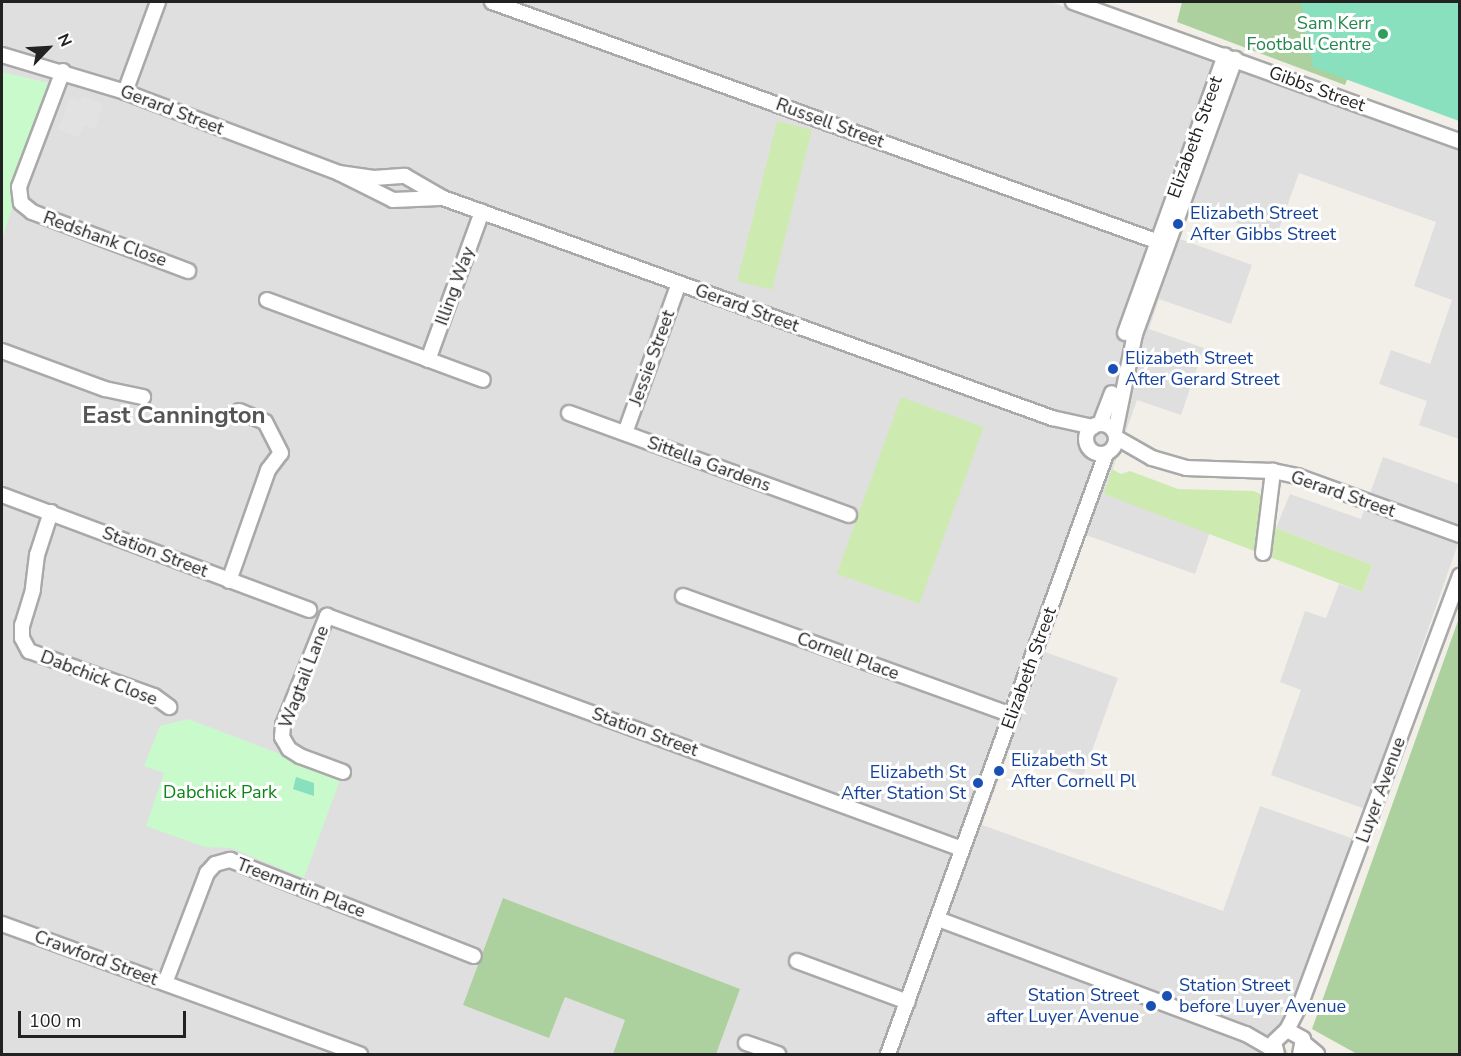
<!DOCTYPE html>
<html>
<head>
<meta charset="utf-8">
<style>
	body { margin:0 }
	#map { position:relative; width:1461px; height:1056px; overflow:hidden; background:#f2efe9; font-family:"Nunito Sans",sans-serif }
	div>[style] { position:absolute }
	.residential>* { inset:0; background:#e0dfdf }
	.grass>* { inset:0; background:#cdebb0; transform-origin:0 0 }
	.forest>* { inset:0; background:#add19e }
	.park>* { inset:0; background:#c8facc }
	.pitch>* { inset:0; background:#88e0be }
	.parking>* { inset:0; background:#e2e2e2 }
	.roads { filter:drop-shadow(2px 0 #a9a9a9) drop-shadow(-2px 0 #a9a9a9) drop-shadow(0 2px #a9a9a9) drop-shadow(0 -2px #a9a9a9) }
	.minor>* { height:14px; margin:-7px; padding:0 7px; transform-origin:7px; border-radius:7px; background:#fff }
	.minor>.ring { margin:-7px; padding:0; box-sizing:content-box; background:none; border:14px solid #fff; border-radius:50% }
	.dots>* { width:16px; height:16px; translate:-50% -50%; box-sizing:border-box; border:3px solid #fff; border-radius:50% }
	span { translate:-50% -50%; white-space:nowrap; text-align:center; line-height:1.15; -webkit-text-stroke:6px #fff; paint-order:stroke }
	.leisure-label { font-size:18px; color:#27864d }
	.right { translate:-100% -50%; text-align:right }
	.street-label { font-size:18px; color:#222 }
	.transit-label { font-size:18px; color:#164399 }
	.left { translate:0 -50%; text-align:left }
	.park-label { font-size:18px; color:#0c8416 }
	.district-label { font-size:24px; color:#555; font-weight:700 }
	.frame { position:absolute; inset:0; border:3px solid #222; pointer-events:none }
	.north { position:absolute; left:18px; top:18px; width:60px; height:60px; -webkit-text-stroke:4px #fff; paint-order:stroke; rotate:65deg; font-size:16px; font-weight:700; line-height:24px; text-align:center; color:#222 }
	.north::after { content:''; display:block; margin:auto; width:21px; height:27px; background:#222; clip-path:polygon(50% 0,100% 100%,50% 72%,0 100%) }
	.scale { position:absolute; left:18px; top:1011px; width:168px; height:27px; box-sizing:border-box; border:3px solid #222; border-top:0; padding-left:8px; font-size:18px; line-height:21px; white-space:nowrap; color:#222; -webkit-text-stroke:4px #fff; paint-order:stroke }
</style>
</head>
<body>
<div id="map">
	<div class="residential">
		<div style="clip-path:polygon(2px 2px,1051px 2px,1459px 151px,1459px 439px,1419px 425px,1427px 401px,1379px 384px,1391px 350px,1430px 364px,1452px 300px,1414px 286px,1436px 222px,1299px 173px,1276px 237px,1191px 207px,1180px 239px,1252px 265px,1231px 324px,1159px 299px,1149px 329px,1204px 348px,1181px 415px,1137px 400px,1104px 494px,1210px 532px,1195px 574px,1086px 535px,1045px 652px,1118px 678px,1083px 776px,1009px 750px,982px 825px,1223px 911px,1260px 806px,1354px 839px,1279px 1038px,1289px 1054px,2px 1054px)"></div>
		<div style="clip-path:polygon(1383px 457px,1459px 484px,1459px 541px,1365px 809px,1271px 775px,1301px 690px,1280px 682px,1305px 611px,1326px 618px,1339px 584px,1362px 592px,1372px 565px,1276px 528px,1290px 494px,1361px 519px)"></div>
	</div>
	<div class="grass">
		<div style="left:777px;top:121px;width:36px;height:165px;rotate:14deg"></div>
		<div style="left:901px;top:397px;width:88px;height:188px;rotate:20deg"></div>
		<div style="clip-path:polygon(1112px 469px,1121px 474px,1130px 471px,1178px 489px,1254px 491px,1264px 496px,1276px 528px,1372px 565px,1362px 592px,1104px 494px)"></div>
	</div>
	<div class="forest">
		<div style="clip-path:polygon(1182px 2px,1337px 2px,1353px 64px,1345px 85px,1177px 22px)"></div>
		<div style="clip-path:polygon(1459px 618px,1459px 1054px,1357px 1054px,1312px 1029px)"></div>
		<div style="clip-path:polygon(503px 898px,740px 989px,716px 1054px,613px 1054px,625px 1020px,565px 997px,549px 1038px,463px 1005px)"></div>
	</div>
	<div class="park">
		<div style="clip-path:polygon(2px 72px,49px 83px,51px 90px,2px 239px)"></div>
		<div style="clip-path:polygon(188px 719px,341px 777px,304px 878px,231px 848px,205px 847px,146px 826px,164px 773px,144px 766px,160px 726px)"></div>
	</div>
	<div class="pitch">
		<div style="clip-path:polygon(1301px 2px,1459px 2px,1459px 121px,1313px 67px)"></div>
		<div style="clip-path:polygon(296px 777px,314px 783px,314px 796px,293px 789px)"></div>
	</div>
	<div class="parking">
		<div style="clip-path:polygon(82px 96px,103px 104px,95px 129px,84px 125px,79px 138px,58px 129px,70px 98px,80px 101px)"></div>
	</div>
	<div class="roads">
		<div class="minor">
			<div style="left:492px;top:2px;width:717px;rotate:19.8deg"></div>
			<div style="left:1073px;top:2px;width:411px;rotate:19.8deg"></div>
			<div style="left:2px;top:55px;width:128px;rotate:16.7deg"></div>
			<div style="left:125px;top:92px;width:229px;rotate:20.7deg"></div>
			<div style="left:339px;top:173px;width:60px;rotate:26.6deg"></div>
			<div style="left:393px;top:200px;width:47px;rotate:-2.4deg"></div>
			<div style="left:63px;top:71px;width:124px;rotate:110.8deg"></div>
			<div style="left:19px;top:187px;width:16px;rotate:83deg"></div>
			<div style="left:21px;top:203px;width:14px;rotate:39deg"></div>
			<div style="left:32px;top:212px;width:167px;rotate:20.7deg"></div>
			<div style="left:125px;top:92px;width:96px;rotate:-69.9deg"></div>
			<div style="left:339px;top:173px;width:35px;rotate:8deg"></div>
			<div style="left:374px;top:178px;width:31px;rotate:-4deg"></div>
			<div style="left:405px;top:176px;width:44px;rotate:30.1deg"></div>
			<div style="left:443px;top:198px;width:648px;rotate:19.86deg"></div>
			<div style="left:1052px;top:418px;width:42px;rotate:12.4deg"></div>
			<div style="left:267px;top:300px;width:230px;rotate:20.3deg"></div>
			<div style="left:1125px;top:333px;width:295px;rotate:-70.2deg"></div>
			<div style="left:2px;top:351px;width:110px;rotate:20.3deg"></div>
			<div style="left:105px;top:389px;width:39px;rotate:12deg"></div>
			<div style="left:428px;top:360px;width:158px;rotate:-70deg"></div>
			<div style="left:569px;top:413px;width:298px;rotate:20deg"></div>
			<div class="ring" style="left:1086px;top:424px;width:16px;height:16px"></div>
			<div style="left:1100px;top:424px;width:33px;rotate:-69deg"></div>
			<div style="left:1115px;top:432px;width:100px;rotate:-78.5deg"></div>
			<div style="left:1135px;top:334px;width:293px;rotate:-70deg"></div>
			<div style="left:625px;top:433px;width:159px;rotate:-70.2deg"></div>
			<div style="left:1117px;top:438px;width:40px;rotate:29.7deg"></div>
			<div style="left:1152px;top:458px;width:35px;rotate:16deg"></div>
			<div style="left:1186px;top:468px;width:87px;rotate:2deg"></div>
			<div style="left:1273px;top:471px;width:25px;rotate:12deg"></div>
			<div style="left:1297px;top:476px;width:173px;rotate:19.9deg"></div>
			<div style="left:2px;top:495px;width:328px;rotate:20.5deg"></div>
			<div style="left:51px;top:512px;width:45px;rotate:108deg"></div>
			<div style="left:37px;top:555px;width:35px;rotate:97deg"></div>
			<div style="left:33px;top:590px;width:37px;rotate:107deg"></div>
			<div style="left:22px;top:625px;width:13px;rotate:90deg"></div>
			<div style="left:22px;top:638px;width:15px;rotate:62deg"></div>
			<div style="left:29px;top:651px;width:133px;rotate:19.8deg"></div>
			<div style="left:154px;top:696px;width:19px;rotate:36deg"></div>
			<div style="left:1263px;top:553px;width:83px;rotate:-83deg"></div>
			<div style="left:229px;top:581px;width:118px;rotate:-70.6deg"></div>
			<div style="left:268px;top:470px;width:21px;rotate:-53deg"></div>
			<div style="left:281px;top:453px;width:35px;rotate:-117deg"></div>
			<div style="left:265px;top:422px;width:28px;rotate:-157deg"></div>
			<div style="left:683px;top:596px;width:350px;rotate:19.9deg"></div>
			<div style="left:343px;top:772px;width:46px;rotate:-159.6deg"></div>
			<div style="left:300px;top:756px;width:13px;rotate:-148deg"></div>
			<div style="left:289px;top:749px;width:14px;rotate:-120deg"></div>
			<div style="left:282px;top:737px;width:12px;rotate:-85deg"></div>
			<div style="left:283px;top:725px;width:118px;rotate:-68deg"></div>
			<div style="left:327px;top:616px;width:676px;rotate:20.15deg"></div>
			<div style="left:938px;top:919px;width:329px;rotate:20.5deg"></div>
			<div style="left:1246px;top:1034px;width:32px;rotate:30deg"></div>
			<div style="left:2px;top:924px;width:381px;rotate:20deg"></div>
			<div style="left:797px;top:961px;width:118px;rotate:20.3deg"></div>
			<div style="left:165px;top:983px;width:118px;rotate:-69.1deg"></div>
			<div style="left:207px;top:873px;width:12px;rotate:-48deg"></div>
			<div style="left:215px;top:864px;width:16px;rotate:-15deg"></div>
			<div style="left:230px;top:860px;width:262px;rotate:21.5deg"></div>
			<div style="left:1287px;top:1030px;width:30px;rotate:-63deg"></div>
			<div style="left:1301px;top:1003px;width:456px;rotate:-69.6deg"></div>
			<div style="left:746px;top:1043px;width:34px;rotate:19deg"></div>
			<div style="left:1304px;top:1043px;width:17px;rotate:40deg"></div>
			<div style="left:888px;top:1054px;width:638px;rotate:-70.03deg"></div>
			<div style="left:1277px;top:1054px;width:12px;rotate:-104deg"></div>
			<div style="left:1274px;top:1042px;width:18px;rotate:-43deg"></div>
			<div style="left:1287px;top:1030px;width:18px;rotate:29deg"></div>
			<div style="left:1303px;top:1039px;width:15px;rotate:101deg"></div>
		</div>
	</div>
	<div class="dots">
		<div style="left:1383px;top:34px;background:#2e9e5b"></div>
		<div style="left:1178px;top:224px;background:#1a4fb4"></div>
		<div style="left:1113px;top:369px;background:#1a4fb4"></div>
		<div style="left:999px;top:771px;background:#1a4fb4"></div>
		<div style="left:978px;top:783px;background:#1a4fb4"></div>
		<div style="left:1167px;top:996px;background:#1a4fb4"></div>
		<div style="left:1151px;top:1006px;background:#1a4fb4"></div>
	</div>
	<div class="leisure-label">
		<span class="right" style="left:1371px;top:34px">Sam Kerr<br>Football Centre</span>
	</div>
	<div class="street-label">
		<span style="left:1317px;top:89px;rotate:20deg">Gibbs Street</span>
		<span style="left:172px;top:110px;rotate:21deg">Gerard Street</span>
		<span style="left:830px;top:123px;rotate:20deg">Russell Street</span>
		<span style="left:1195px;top:137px;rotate:-70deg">Elizabeth Street</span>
		<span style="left:105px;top:239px;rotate:20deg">Redshank Close</span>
		<span style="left:455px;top:286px;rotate:-70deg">Illing Way</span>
		<span style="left:747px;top:308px;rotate:20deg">Gerard Street</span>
		<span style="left:652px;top:358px;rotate:-70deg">Jessie Street</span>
		<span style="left:709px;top:464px;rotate:20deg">Sittella Gardens</span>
		<span style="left:1343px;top:494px;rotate:19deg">Gerard Street</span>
		<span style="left:155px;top:552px;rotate:21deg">Station Street</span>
		<span style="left:848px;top:656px;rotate:20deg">Cornell Place</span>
		<span style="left:1029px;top:668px;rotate:-70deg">Elizabeth Street</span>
		<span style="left:304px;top:677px;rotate:-69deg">Wagtail Lane</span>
		<span style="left:99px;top:678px;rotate:21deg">Dabchick Close</span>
		<span style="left:645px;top:732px;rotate:20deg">Station Street</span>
		<span style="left:1381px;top:790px;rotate:-70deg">Luyer Avenue</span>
		<span style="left:301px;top:888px;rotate:21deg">Treemartin Place</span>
		<span style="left:96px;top:958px;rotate:20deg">Crawford Street</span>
	</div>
	<div class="transit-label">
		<span class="left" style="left:1190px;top:224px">Elizabeth Street<br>After Gibbs Street</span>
		<span class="left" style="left:1125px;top:369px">Elizabeth Street<br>After Gerard Street</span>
		<span class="left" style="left:1011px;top:771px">Elizabeth St<br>After Cornell Pl</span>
		<span class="right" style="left:966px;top:783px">Elizabeth St<br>After Station St</span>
		<span class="left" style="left:1179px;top:996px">Station Street<br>before Luyer Avenue</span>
		<span class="right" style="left:1139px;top:1006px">Station Street<br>after Luyer Avenue</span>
	</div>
	<div class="park-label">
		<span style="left:220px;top:792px">Dabchick Park</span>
	</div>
	<div class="district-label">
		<span style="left:174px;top:416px">East Cannington</span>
	</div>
	<div class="frame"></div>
	<div class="north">N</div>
	<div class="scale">100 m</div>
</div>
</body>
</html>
